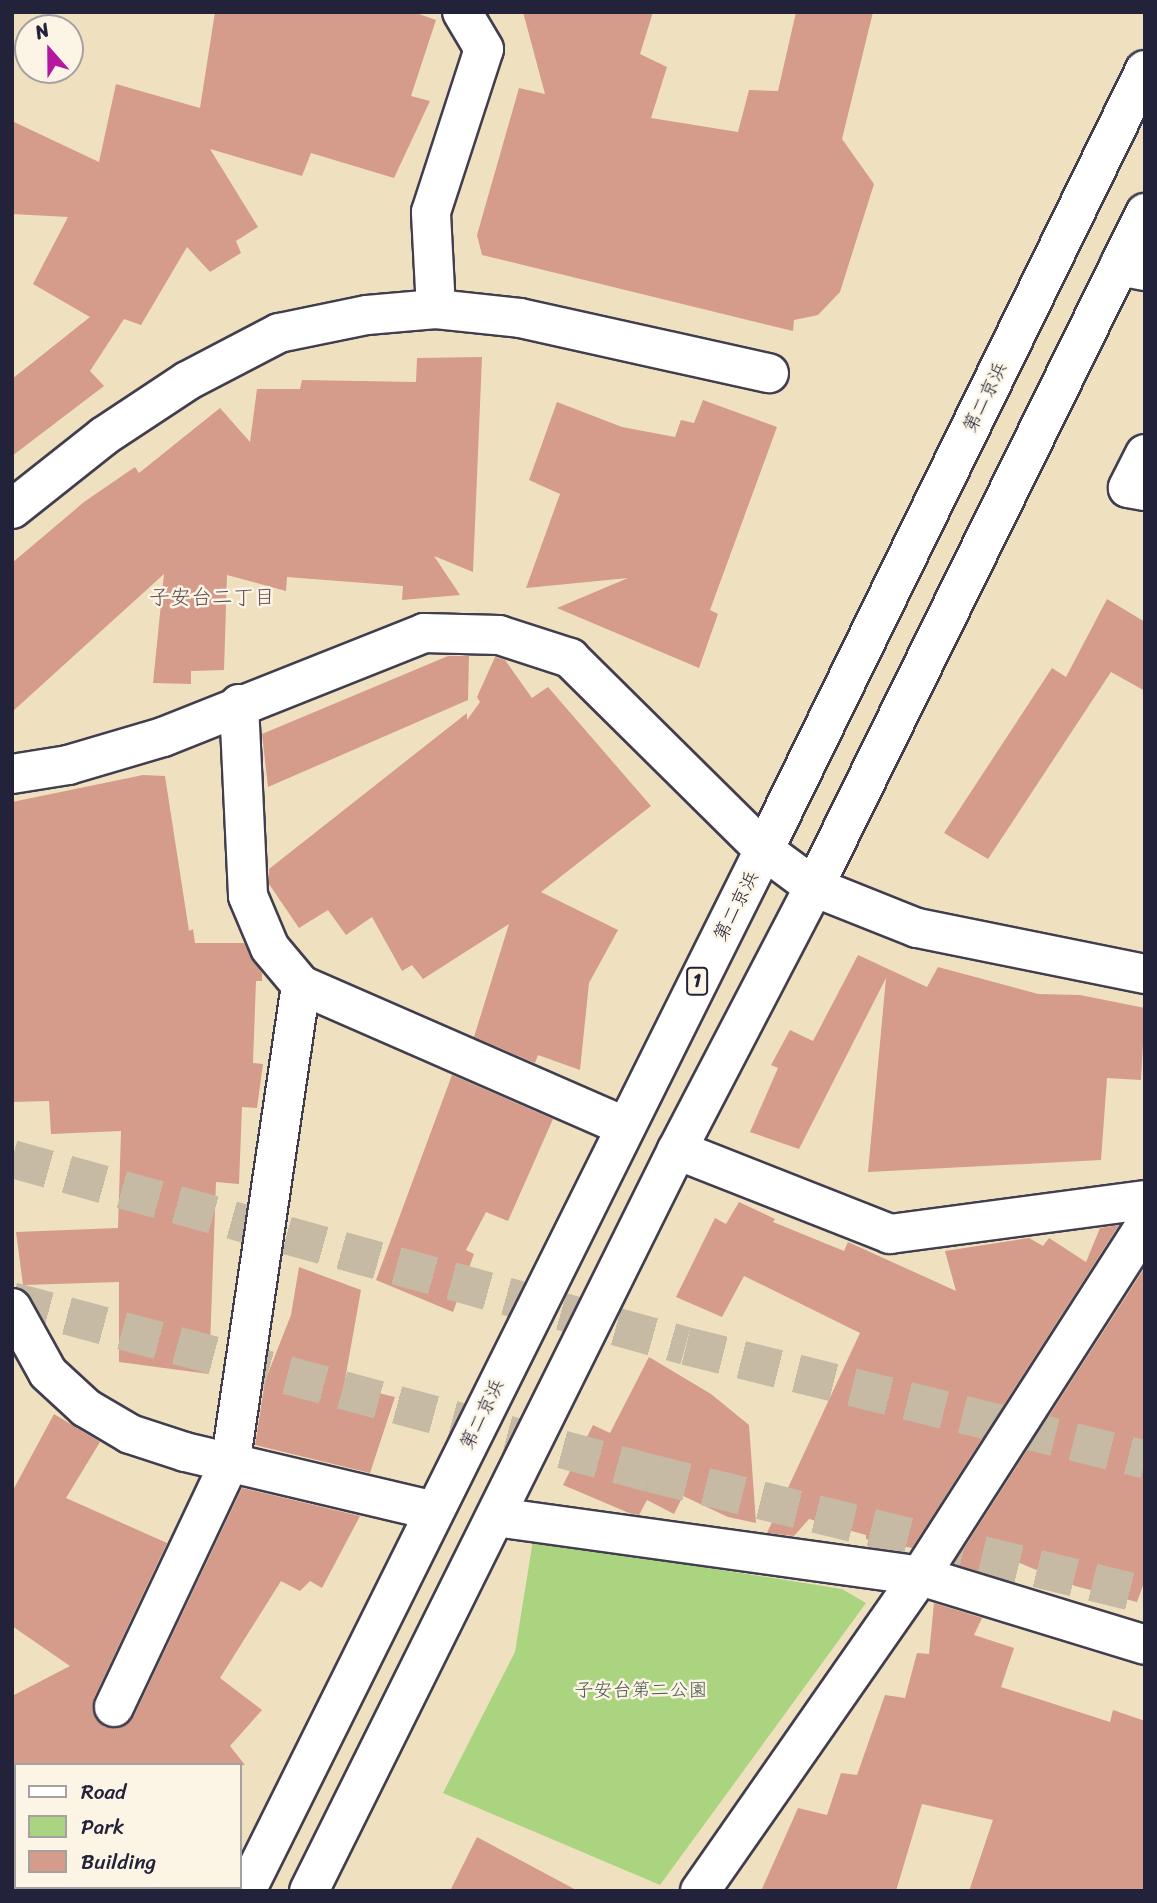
<!DOCTYPE html>
<html>
<head>
<meta charset="utf-8">
<style>
	body { margin:0 }
	#map { position:relative; width:1157px; height:1903px; overflow:hidden; background:#efe0c0; font-family:Sriracha,"Klee One",sans-serif }
	div>[style] { position:absolute }
	.green>* { inset:0; background:#abd480 }
	.building>* { inset:0; background:#d59c8b }
	.highway-tunnel>* { height:38px; margin-top:-19px; transform-origin:0; background:repeating-linear-gradient(90deg,#c6baa5 0 38px,transparent 0 57px) }
	.roads { filter:drop-shadow(2px 0 #413e4f) drop-shadow(-2px 0 #413e4f) drop-shadow(0 2px #413e4f) drop-shadow(0 -2px #413e4f) }
	.minor>* { height:38px; margin:-19px; padding:0 19px; transform-origin:19px; border-radius:19px; background:#fff }
	.highway>* { height:38px; margin:-19px; padding:0 19px; transform-origin:19px; border-radius:19px; background:#fff }
	span { translate:-50% -50%; white-space:nowrap; text-align:center; line-height:1.15; -webkit-text-stroke:5px #fcf5e5; paint-order:stroke }
	.shield-label span { padding:2px 5px; background:#fcf5e5; border:2px solid; border-radius:5px; -webkit-text-stroke-width:0 }
	.shield-label { font-size:18px; color:#22223b; font-weight:700 }
	.street-label { font-size:19px; color:#22223b }
	.park-label { font-size:19px; color:#4b5750 }
	.neighbourhood-label { font-size:21px; color:#614d57 }
	.frame { position:absolute; inset:0; border:14px solid #22223b; pointer-events:none }
	.legend { position:absolute; left:14px; top:1763px; width:228px; height:126px; box-sizing:border-box; background:#fcf5e5; border:2px solid #a5a1a1; margin:0; padding:9px 12px; list-style:none; font-size:21px; color:#22223b }
	.legend li { display:flex; align-items:center; gap:14px; height:35px }
	.legend b { width:35px; border:2px solid #a5a1a1 }
	.north { position:absolute; left:14px; top:14px; width:70px; height:70px; box-sizing:border-box; background:#fcf5e5; border:2px solid #a5a1a1; border-radius:50%; rotate:339deg; font-size:19px; font-weight:700; line-height:28px; text-align:center; color:#22223b }
	.north::after { content:''; display:block; margin:auto; width:24px; height:32px; background:#b5179e; clip-path:polygon(50% 0,100% 100%,50% 72%,0 100%) }
</style>
</head>
<body>
<div id="map">
	<div class="green">
		<div style="clip-path:polygon(533px 1540px,842px 1589px,866px 1603px,660px 1885px,443px 1793px,515px 1652px)"></div>
	</div>
	<div class="building">
		<div style="clip-path:polygon(215px 12px,413px 12px,436px 20px,411px 96px,430px 101px,394px 178px,311px 153px,302px 176px,210px 149px,258px 227px,236px 241px,241px 253px,210px 272px,187px 247px,141px 325px,124px 319px,90px 371px,104px 386px,12px 456px,12px 379px,90px 317px,33px 284px,68px 217px,12px 214px,12px 121px,99px 162px,116px 84px,200px 108px)"></div>
		<div style="clip-path:polygon(523px 12px,653px 12px,640px 54px,667px 67px,651px 118px,738px 132px,749px 90px,778px 91px,796px 12px,873px 12px,842px 139px,874px 184px,840px 292px,818px 315px,794px 320px,793px 331px,482px 255px,477px 235px,519px 88px,545px 94px)"></div>
		<div style="clip-path:polygon(482px 357px,473px 572px,434px 556px,460px 595px,402px 600px,403px 586px,287px 577px,286px 591px,227px 575px,224px 670px,191px 671px,191px 684px,153px 683px,164px 574px,12px 712px,12px 563px,84px 502px,135px 467px,139px 473px,220px 408px,250px 442px,257px 389px,300px 389px,302px 380px,416px 382px,417px 358px)"></div>
		<div style="clip-path:polygon(703px 400px,777px 427px,710px 610px,718px 614px,699px 668px,557px 608px,628px 578px,526px 588px,560px 494px,529px 480px,557px 402px,622px 427px,675px 437px,681px 420px,694px 423px)"></div>
		<div style="clip-path:polygon(1107px 599px,1145px 622px,1145px 691px,1111px 672px,988px 859px,944px 833px,1052px 668px,1066px 677px)"></div>
		<div style="clip-path:polygon(448px 656px,469px 656px,468px 700px,268px 787px,262px 734px)"></div>
		<div style="clip-path:polygon(495px 657px,505px 660px,532px 698px,548px 687px,651px 806px,541px 892px,618px 930px,589px 983px,580px 1070px,538px 1055px,535px 1063px,474px 1037px,509px 924px,423px 979px,412px 965px,402px 971px,372px 917px,346px 935px,328px 910px,299px 928px,269px 884px,269px 869px,467px 713px,467px 720px,480px 702px,477px 697px)"></div>
		<div style="clip-path:polygon(143px 775px,165px 776px,189px 931px,193px 929px,195px 943px,244px 943px,262px 973px,262px 981px,256px 981px,253px 1063px,263px 1064px,257px 1108px,242px 1107px,239px 1184px,216px 1182px,209px 1374px,119px 1362px,119px 1282px,23px 1285px,16px 1232px,118px 1228px,121px 1131px,51px 1134px,49px 1101px,12px 1102px,12px 802px)"></div>
		<div style="clip-path:polygon(858px 955px,927px 987px,938px 967px,1038px 994px,1080px 995px,1145px 1008px,1141px 1080px,1107px 1078px,1101px 1160px,868px 1172px,886px 978px,799px 1149px,750px 1132px,778px 1068px,771px 1065px,790px 1030px,813px 1041px)"></div>
		<div style="clip-path:polygon(452px 1075px,553px 1119px,508px 1221px,486px 1212px,466px 1250px,474px 1254px,453px 1312px,376px 1280px)"></div>
		<div style="clip-path:polygon(739px 1202px,775px 1219px,773px 1222px,844px 1251px,848px 1242px,956px 1291px,945px 1251px,1029px 1238px,1043px 1246px,1049px 1238px,1086px 1262px,1100px 1228px,1119px 1225px,912px 1548px,866px 1539px,866px 1535px,809px 1519px,794px 1536px,767px 1533px,860px 1333px,744px 1276px,722px 1317px,676px 1297px,715px 1218px,726px 1224px)"></div>
		<div style="clip-path:polygon(299px 1267px,361px 1290px,344px 1385px,395px 1397px,370px 1473px,255px 1445px,265px 1381px,291px 1315px)"></div>
		<div style="clip-path:polygon(1145px 1267px,1145px 1580px,1137px 1602px,1075px 1586px,1010px 1559px,1001px 1578px,954px 1564px)"></div>
		<div style="clip-path:polygon(649px 1357px,711px 1394px,749px 1425px,756px 1523px,728px 1517px,683px 1496px,674px 1514px,647px 1500px,639px 1515px,629px 1513px,563px 1485px,593px 1425px,610px 1433px)"></div>
		<div style="clip-path:polygon(54px 1414px,100px 1442px,66px 1498px,167px 1543px,94px 1698px,96px 1719px,105px 1727px,126px 1725px,134px 1716px,242px 1488px,360px 1516px,322px 1588px,310px 1581px,300px 1591px,281px 1581px,220px 1678px,262px 1710px,230px 1746px,245px 1765px,12px 1765px,12px 1696px,70px 1666px,12px 1626px,12px 1492px)"></div>
		<div style="clip-path:polygon(934px 1603px,982px 1618px,974px 1635px,1014px 1648px,1001px 1687px,1110px 1722px,1113px 1710px,1145px 1721px,1145px 1891px,969px 1891px,993px 1820px,922px 1804px,896px 1891px,761px 1891px,798px 1808px,827px 1815px,841px 1773px,857px 1775px,885px 1695px,905px 1698px,917px 1653px,929px 1654px)"></div>
		<div style="clip-path:polygon(477px 1837px,578px 1891px,450px 1891px)"></div>
	</div>
	<div class="highway-tunnel">
		<div style="left:12px;top:1159px;width:699px;rotate:15.51deg"></div>
		<div style="left:686px;top:1346px;width:473px;rotate:13.9deg"></div>
		<div style="left:12px;top:1301px;width:661px;rotate:15.09deg"></div>
		<div style="left:650px;top:1473px;width:510px;rotate:13.85deg"></div>
	</div>
	<div class="roads">
		<div class="minor">
			<div style="left:1119px;top:266px;width:26px;rotate:11deg"></div>
			<div style="left:436px;top:309px;width:97px;rotate:-93deg"></div>
			<div style="left:431px;top:212px;width:171px;rotate:-72deg"></div>
			<div style="left:484px;top:49px;width:43px;rotate:-120.7deg"></div>
			<div style="left:1145px;top:454px;width:38px;rotate:117deg"></div>
			<div style="left:1128px;top:488px;width:17px;rotate:10deg"></div>
			<div style="left:12px;top:509px;width:117px;rotate:-38.4deg"></div>
			<div style="left:104px;top:436px;width:100px;rotate:-33.5deg"></div>
			<div style="left:187px;top:381px;width:104px;rotate:-27.6deg"></div>
			<div style="left:279px;top:333px;width:90px;rotate:-11.6deg"></div>
			<div style="left:367px;top:315px;width:69px;rotate:-5deg"></div>
			<div style="left:436px;top:309px;width:84px;rotate:6.1deg"></div>
			<div style="left:520px;top:318px;width:255px;rotate:12.5deg"></div>
			<div style="left:239px;top:704px;width:192px;rotate:87.3deg"></div>
			<div style="left:248px;top:896px;width:56px;rotate:67.1deg"></div>
			<div style="left:270px;top:948px;width:48px;rotate:50deg"></div>
			<div style="left:301px;top:985px;width:352px;rotate:23.6deg"></div>
			<div style="left:12px;top:774px;width:57px;rotate:-9.1deg"></div>
			<div style="left:68px;top:765px;width:99px;rotate:-16.4deg"></div>
			<div style="left:163px;top:737px;width:281px;rotate:-21.7deg"></div>
			<div style="left:424px;top:633px;width:75px;rotate:1.5deg"></div>
			<div style="left:499px;top:635px;width:75px;rotate:17.9deg"></div>
			<div style="left:570px;top:658px;width:273px;rotate:44.7deg"></div>
			<div style="left:764px;top:850px;width:62px;rotate:36.5deg"></div>
			<div style="left:814px;top:887px;width:111px;rotate:21.7deg"></div>
			<div style="left:917px;top:928px;width:233px;rotate:11.4deg"></div>
			<div style="left:677px;top:1150px;width:229px;rotate:21.5deg"></div>
			<div style="left:890px;top:1234px;width:257px;rotate:-7.6deg"></div>
			<div style="left:12px;top:1308px;width:74px;rotate:61deg"></div>
			<div style="left:48px;top:1373px;width:52px;rotate:42.6deg"></div>
			<div style="left:86px;top:1408px;width:51px;rotate:30.6deg"></div>
			<div style="left:130px;top:1434px;width:58px;rotate:18.1deg"></div>
			<div style="left:185px;top:1452px;width:256px;rotate:13.3deg"></div>
			<div style="left:496px;top:1517px;width:428px;rotate:7.9deg"></div>
			<div style="left:920px;top:1576px;width:235px;rotate:17deg"></div>
			<div style="left:114px;top:1707px;width:274px;rotate:-64.7deg"></div>
			<div style="left:231px;top:1459px;width:479px;rotate:-81.6deg"></div>
			<div style="left:700px;top:1891px;width:384px;rotate:-55.1deg"></div>
			<div style="left:920px;top:1576px;width:416px;rotate:-57.3deg"></div>
		</div>
		<div class="highway">
			<div style="left:246px;top:1891px;width:1163px;rotate:-63.55deg"></div>
			<div style="left:764px;top:850px;width:868px;rotate:-63.97deg"></div>
			<div style="left:309px;top:1891px;width:827px;rotate:-63.59deg"></div>
			<div style="left:677px;top:1150px;width:297px;rotate:-62.5deg"></div>
			<div style="left:814px;top:887px;width:751px;rotate:-63.84deg"></div>
		</div>
	</div>
	<div class="shield-label">
		<span style="left:697px;top:981px">1</span>
	</div>
	<div class="street-label">
		<span style="left:985px;top:397px;rotate:-64deg">第二京浜</span>
		<span style="left:736px;top:906px;rotate:-63deg">第二京浜</span>
		<span style="left:482px;top:1414px;rotate:-64deg">第二京浜</span>
	</div>
	<div class="park-label">
		<span style="left:641px;top:1690px">子安台第二公園</span>
	</div>
	<div class="neighbourhood-label">
		<span style="left:212px;top:597px">子安台二丁目</span>
	</div>
	<div class="frame"></div>
	<ul class="legend">
	<li><b style="height:9px;background:#fff"></b>Road</li>
	<li><b style="height:19px;background:#abd480"></b>Park</li>
	<li><b style="height:19px;background:#d59c8b"></b>Building</li>
	</ul>
	<div class="north">N</div>
</div>
</body>
</html>
